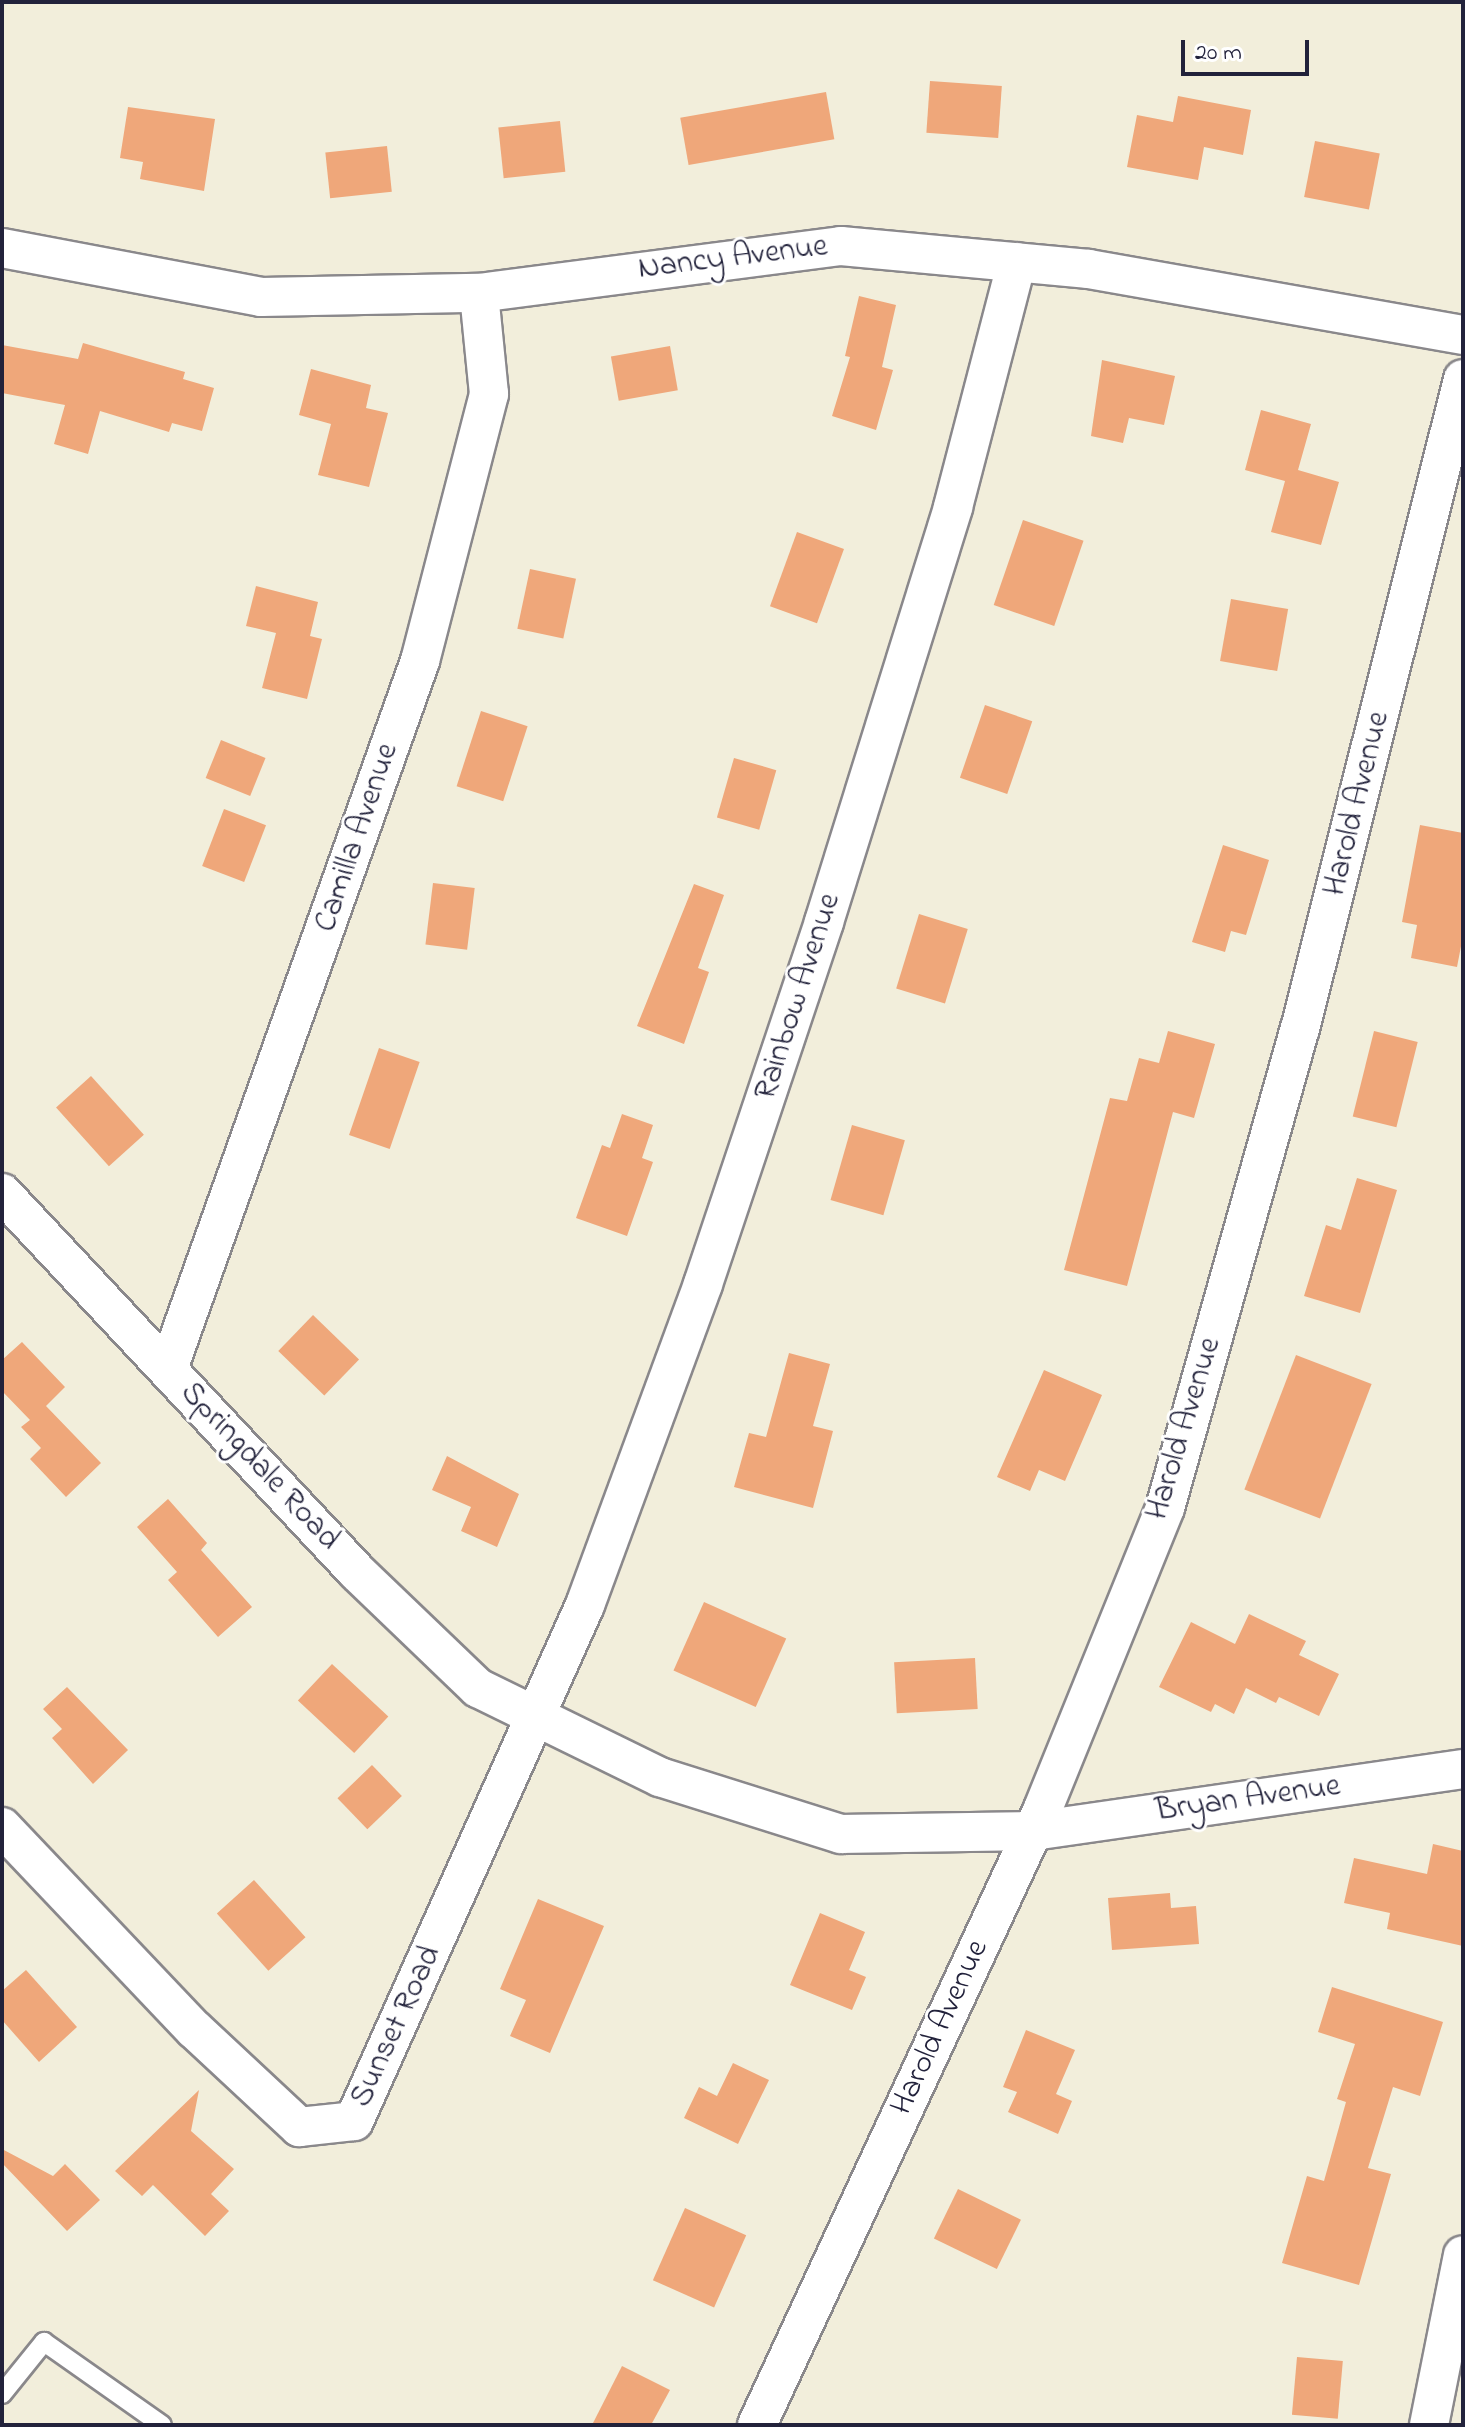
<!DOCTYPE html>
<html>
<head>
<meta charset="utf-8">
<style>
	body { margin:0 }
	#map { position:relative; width:1465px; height:2427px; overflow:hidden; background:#f2eedb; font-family:"Indie Flower",sans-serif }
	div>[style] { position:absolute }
	.building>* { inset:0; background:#efa77a; transform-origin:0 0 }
	.roads { filter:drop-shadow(2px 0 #8a888b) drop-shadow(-2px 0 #8a888b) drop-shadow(0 2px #8a888b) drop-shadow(0 -2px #8a888b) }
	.service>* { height:18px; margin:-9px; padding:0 9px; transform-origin:9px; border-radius:9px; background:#fff }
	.minor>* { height:38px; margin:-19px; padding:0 19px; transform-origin:19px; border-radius:19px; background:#fff }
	span { translate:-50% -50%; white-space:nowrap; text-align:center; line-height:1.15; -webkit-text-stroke:6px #fff; paint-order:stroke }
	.street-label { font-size:32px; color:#22223b }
	.frame { position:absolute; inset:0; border:4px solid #22223b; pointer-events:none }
	.scale { position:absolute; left:1181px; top:40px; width:128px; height:36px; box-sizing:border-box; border:4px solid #22223b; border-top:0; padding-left:10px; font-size:24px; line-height:28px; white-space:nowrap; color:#22223b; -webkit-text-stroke:6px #fff; paint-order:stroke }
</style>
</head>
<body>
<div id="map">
	<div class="building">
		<div style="left:930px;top:81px;width:72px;height:52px;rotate:4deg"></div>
		<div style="left:826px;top:92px;width:48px;height:148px;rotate:80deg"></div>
		<div style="clip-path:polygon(1178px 96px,1251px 110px,1243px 155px,1204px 147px,1198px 180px,1127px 167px,1137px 115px,1173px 122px)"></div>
		<div style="clip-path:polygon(128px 107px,215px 119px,204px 191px,140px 179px,143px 162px,120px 158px)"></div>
		<div style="left:560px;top:121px;width:51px;height:62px;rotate:84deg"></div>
		<div style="left:1315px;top:141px;width:66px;height:57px;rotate:11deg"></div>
		<div style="left:387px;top:146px;width:46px;height:62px;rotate:84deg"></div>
		<div style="clip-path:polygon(859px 296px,896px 305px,882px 367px,893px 370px,876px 430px,832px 416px,850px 357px,845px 356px)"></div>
		<div style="clip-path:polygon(83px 343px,185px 372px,183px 379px,214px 388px,202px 431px,172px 423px,169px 432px,100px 411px,88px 454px,54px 444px,65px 405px,2px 393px,2px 345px,78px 359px)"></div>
		<div style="left:670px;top:346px;width:45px;height:60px;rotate:80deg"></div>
		<div style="clip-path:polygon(1102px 360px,1175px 376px,1164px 425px,1129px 418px,1123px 443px,1091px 436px)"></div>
		<div style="clip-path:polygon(311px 369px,371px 385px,366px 408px,388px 413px,369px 487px,318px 475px,331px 424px,299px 415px)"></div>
		<div style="clip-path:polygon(1261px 410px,1311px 424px,1298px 470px,1339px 482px,1321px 545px,1271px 532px,1285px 481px,1245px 470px)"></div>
		<div style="left:1023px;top:520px;width:64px;height:90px;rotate:19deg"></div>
		<div style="left:797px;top:532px;width:50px;height:79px;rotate:20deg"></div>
		<div style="left:530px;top:569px;width:47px;height:61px;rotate:12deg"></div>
		<div style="clip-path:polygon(256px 586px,318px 602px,310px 636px,322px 639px,307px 699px,262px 688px,276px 633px,246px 626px)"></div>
		<div style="left:1231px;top:599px;width:58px;height:63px;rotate:10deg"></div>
		<div style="left:985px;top:705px;width:50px;height:77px;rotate:19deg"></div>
		<div style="left:481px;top:711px;width:49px;height:79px;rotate:18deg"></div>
		<div style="left:221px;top:740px;width:48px;height:41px;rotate:22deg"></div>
		<div style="left:734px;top:758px;width:44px;height:62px;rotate:16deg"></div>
		<div style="left:224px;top:809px;width:45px;height:61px;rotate:21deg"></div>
		<div style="clip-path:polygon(1420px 825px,1463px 833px,1463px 936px,1457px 967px,1411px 958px,1417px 925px,1402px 922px)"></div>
		<div style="clip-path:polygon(1223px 845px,1269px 860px,1246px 935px,1231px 931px,1225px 952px,1192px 942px)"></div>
		<div style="left:433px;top:883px;width:42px;height:62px;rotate:7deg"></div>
		<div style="clip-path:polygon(694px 884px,724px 895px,698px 968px,709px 972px,684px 1044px,637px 1026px)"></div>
		<div style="left:919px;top:914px;width:51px;height:78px;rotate:17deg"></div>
		<div style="clip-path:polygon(1168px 1031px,1215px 1044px,1194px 1118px,1173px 1112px,1127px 1286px,1064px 1270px,1110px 1098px,1127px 1101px,1139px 1058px,1159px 1063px)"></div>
		<div style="left:1374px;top:1031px;width:45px;height:88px;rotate:14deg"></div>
		<div style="left:379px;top:1048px;width:43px;height:92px;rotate:19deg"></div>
		<div style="left:91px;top:1076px;width:79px;height:47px;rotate:48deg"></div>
		<div style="clip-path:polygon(622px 1114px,653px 1125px,642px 1158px,653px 1162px,627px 1236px,576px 1218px,602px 1145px,610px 1148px)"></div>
		<div style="left:852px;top:1125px;width:55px;height:78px;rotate:16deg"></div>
		<div style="clip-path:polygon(1357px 1178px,1397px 1190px,1360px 1313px,1304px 1296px,1326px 1225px,1341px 1230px)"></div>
		<div style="left:313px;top:1315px;width:64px;height:50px;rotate:44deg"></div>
		<div style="clip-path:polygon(22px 1342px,65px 1387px,46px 1406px,101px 1463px,66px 1497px,30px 1459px,41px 1448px,21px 1427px,30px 1420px,2px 1391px,2px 1360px)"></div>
		<div style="clip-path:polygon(789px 1353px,830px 1364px,813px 1426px,833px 1431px,813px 1508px,734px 1487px,749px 1433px,766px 1437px)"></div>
		<div style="left:1296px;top:1355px;width:81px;height:144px;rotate:21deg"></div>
		<div style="clip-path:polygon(1044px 1370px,1102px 1395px,1065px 1481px,1039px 1470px,1030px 1491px,997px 1477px)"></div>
		<div style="clip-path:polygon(447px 1456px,519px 1494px,497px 1547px,461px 1531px,471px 1507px,432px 1490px)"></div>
		<div style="clip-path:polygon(168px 1499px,207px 1543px,201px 1550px,252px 1607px,218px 1637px,168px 1580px,177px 1572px,137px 1527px)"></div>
		<div style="left:704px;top:1602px;width:90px;height:75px;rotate:24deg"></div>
		<div style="clip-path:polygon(1249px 1614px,1306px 1641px,1299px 1655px,1339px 1674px,1319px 1716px,1279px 1697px,1276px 1703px,1246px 1688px,1234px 1714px,1215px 1704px,1211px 1712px,1159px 1687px,1191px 1622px,1235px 1644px)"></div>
		<div style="left:975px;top:1658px;width:51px;height:81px;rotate:87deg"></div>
		<div style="left:332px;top:1664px;width:77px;height:50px;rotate:43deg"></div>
		<div style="clip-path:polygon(67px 1687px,128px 1750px,93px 1784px,52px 1738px,62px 1729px,43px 1709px)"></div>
		<div style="left:372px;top:1765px;width:43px;height:48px;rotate:46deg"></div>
		<div style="clip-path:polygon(1433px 1844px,1463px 1851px,1463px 1946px,1387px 1929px,1390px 1913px,1344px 1903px,1354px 1858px,1427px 1874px)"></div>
		<div style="left:254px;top:1880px;width:77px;height:50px;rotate:48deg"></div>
		<div style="clip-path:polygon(1170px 1893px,1171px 1908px,1196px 1906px,1199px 1944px,1112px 1950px,1108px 1898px)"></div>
		<div style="clip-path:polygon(538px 1899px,604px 1926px,550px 2053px,510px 2036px,526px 2000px,500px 1989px)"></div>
		<div style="clip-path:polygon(820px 1913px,865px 1932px,849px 1970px,866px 1977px,852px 2010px,790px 1985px)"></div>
		<div style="clip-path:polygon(26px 1970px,77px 2027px,39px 2062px,2px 2020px,2px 1991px)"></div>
		<div style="clip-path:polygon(1332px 1987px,1443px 2022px,1420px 2096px,1393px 2087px,1368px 2168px,1391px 2174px,1359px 2285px,1282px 2263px,1307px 2176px,1324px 2181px,1346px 2102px,1337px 2099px,1355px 2044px,1318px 2032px)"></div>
		<div style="clip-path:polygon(1026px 2030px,1075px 2050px,1056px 2094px,1072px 2101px,1058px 2134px,1008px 2112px,1017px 2092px,1003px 2087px)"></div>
		<div style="clip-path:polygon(733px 2063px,769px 2080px,738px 2144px,684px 2118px,699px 2087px,717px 2096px)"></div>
		<div style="clip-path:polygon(199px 2090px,191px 2131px,234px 2169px,211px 2194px,229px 2211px,205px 2236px,153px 2185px,142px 2196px,115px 2171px)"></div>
		<div style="clip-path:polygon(2px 2149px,53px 2176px,65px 2164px,100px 2200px,67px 2231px,2px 2163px)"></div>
		<div style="left:958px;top:2189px;width:70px;height:55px;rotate:26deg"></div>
		<div style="left:685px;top:2208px;width:67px;height:79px;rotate:24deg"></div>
		<div style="left:1297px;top:2357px;width:46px;height:58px;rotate:5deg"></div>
		<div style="clip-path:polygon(622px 2366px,670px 2390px,651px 2425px,592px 2425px)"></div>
	</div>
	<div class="roads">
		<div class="service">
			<div style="left:2px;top:2394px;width:67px;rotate:-51.1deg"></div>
			<div style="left:44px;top:2342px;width:144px;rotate:35.1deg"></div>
		</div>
		<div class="minor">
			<div style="left:2px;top:248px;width:264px;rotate:10.7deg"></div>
			<div style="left:261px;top:297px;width:218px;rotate:-1.1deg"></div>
			<div style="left:479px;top:293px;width:365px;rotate:-7.4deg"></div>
			<div style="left:841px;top:246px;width:249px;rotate:5.3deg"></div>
			<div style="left:1089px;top:269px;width:380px;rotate:10deg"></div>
			<div style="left:2px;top:1193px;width:519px;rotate:46.87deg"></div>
			<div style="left:357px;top:1572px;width:168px;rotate:43.8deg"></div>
			<div style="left:478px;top:1688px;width:203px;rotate:26.1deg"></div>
			<div style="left:660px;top:1777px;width:190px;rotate:17.5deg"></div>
			<div style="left:841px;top:1834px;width:192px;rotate:-0.9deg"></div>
			<div style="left:1033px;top:1831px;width:434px;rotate:-8.2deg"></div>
			<div style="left:168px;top:1369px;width:752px;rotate:-70.41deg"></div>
			<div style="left:420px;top:661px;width:276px;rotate:-75.5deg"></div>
			<div style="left:489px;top:394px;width:101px;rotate:-95.7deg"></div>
			<div style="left:2px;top:1827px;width:279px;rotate:46.5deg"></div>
			<div style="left:194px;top:2029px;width:144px;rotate:43deg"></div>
			<div style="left:299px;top:2127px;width:55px;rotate:-6.2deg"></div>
			<div style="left:354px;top:2121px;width:565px;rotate:-65.88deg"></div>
			<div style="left:585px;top:1605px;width:342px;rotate:-69.8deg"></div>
			<div style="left:703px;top:1284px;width:382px;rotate:-71.5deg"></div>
			<div style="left:824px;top:922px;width:435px;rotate:-72.7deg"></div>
			<div style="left:953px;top:507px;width:253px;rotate:-75.4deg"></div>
			<div style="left:757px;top:2425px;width:677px;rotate:-65.1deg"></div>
			<div style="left:1042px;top:1811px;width:327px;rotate:-67.9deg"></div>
			<div style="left:1165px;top:1508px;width:498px;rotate:-74.3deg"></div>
			<div style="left:1300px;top:1029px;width:670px;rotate:-75.92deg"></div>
			<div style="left:1429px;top:2425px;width:173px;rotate:-78.7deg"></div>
		</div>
	</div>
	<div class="street-label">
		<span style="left:733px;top:259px;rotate:-7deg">Nancy Avenue</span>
		<span style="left:1358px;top:804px;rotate:-76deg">Harold Avenue</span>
		<span style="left:358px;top:838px;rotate:-71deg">Camilla Avenue</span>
		<span style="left:799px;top:997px;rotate:-72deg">Rainbow Avenue</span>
		<span style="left:1185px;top:1429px;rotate:-73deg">Harold Avenue</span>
		<span style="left:259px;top:1467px;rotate:47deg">Springdale Road</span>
		<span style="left:1248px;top:1800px;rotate:-8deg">Bryan Avenue</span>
		<span style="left:397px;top:2027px;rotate:-65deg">Sunset Road</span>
		<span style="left:941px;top:2028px;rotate:-65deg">Harold Avenue</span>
	</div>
	<div class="frame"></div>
	<div class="scale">20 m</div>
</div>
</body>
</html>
